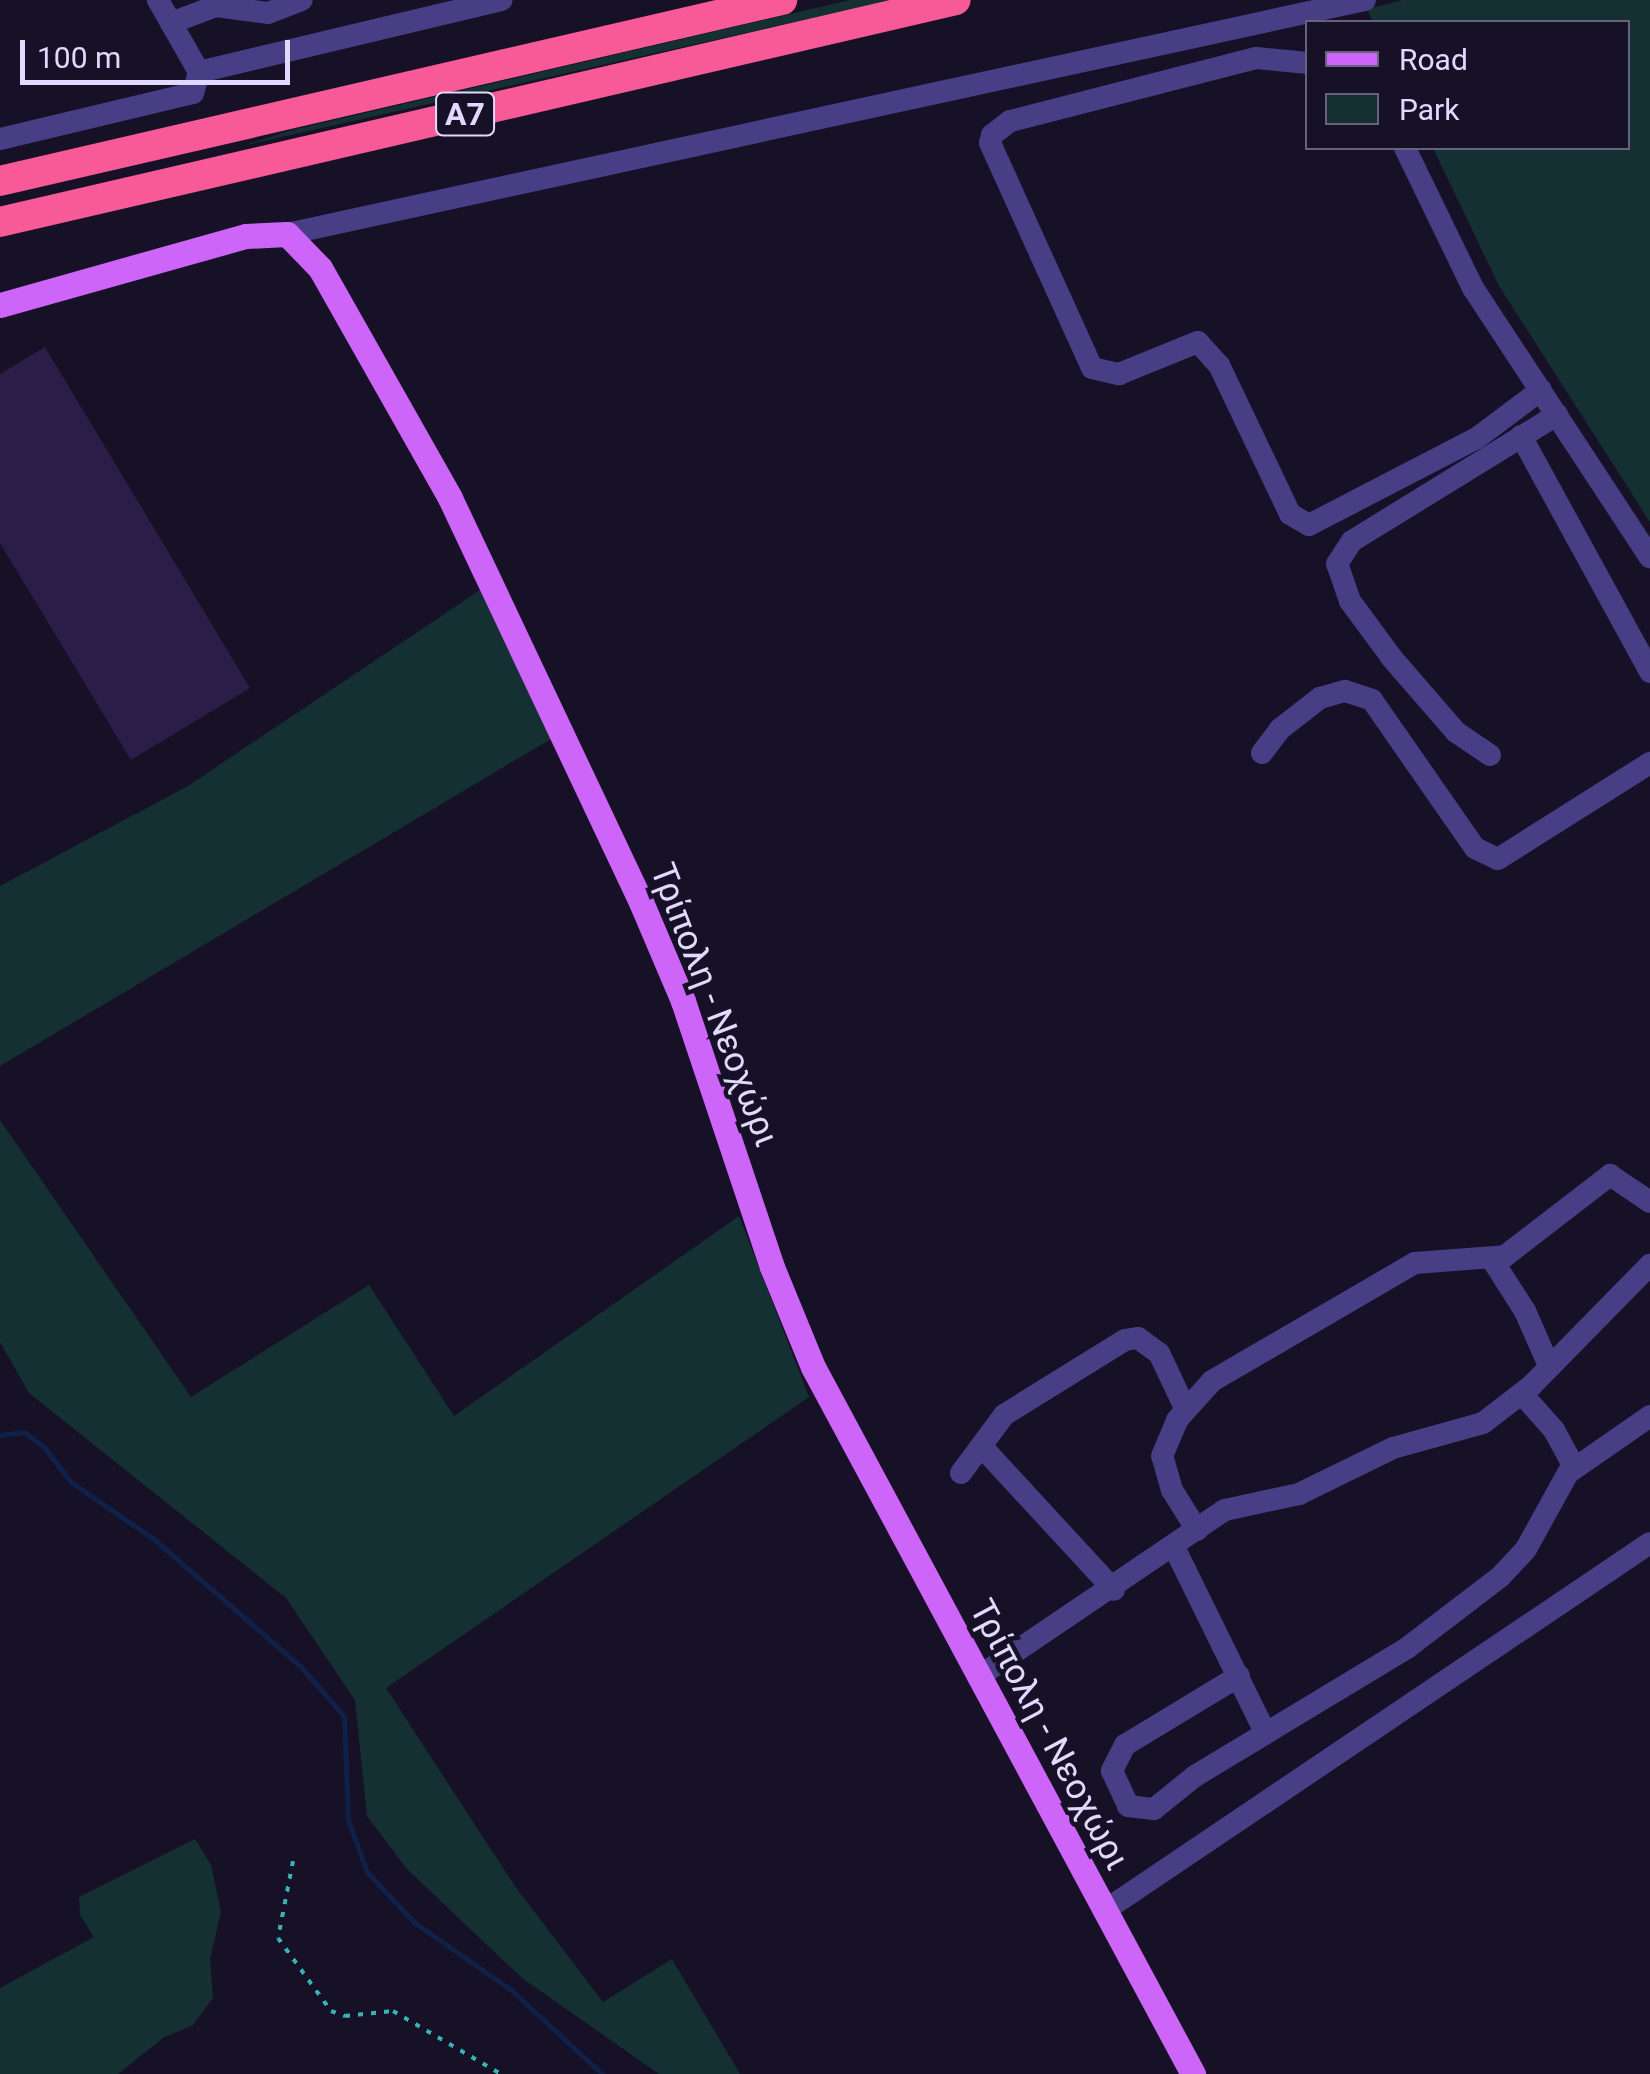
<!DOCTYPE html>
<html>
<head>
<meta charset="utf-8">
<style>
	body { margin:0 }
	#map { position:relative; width:1650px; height:2074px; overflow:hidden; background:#171128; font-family:Roboto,sans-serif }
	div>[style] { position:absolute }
	.green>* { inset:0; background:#143032 }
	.stream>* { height:5px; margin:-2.5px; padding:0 2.5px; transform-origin:2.5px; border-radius:2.5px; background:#0f2049 }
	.building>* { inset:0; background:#2a1e48 }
	.path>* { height:4px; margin-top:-2px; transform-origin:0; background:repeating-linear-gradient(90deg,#35b3b6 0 5px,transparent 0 13px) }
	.minor>* { height:22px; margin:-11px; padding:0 11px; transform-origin:11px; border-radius:11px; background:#473e85 }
	.major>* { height:25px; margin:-12.5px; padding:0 12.5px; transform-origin:12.5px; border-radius:12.5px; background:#ce65f9 }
	.highway>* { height:30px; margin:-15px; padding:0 15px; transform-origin:15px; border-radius:15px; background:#f85a98 }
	span { translate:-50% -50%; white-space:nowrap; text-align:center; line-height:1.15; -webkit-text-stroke:9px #171128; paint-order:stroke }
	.shield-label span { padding:2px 8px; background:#171128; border:2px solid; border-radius:8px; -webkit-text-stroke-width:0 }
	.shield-label { font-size:32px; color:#e1dafe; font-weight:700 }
	.street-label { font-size:35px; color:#e1dafe }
	.legend { position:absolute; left:1305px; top:20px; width:325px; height:130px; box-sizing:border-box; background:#171128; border:2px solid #68617e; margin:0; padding:12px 18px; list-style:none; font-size:30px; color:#e1dafe }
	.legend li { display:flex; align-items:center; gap:20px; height:50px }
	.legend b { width:50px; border:2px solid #68617e }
	.scale { position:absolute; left:20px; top:40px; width:270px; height:45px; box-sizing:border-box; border:5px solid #e1dafe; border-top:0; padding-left:12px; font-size:30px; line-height:35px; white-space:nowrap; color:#e1dafe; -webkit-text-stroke:8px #171128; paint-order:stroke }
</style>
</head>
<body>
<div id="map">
	<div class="green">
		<div style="clip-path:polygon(850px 0,892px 0,242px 146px,292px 130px)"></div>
		<div style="clip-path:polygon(1403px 0,1650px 0,1650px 522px,1499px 286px,1433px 148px,1628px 148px,1628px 22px,1373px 22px,1367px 9px)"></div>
		<div style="clip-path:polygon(480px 590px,551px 739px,0 1066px,0 886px,188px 786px)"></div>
		<div style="clip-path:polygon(0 1120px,191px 1397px,369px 1285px,454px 1416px,739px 1216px,809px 1397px,386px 1688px,514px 1885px,603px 2002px,672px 1959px,740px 2074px,659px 2074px,522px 1978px,407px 1869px,367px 1816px,355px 1700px,286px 1598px,29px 1393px,0 1342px)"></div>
		<div style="clip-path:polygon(195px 1839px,211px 1865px,221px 1912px,210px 1959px,213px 1998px,193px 2025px,163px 2038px,118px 2074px,0 2074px,0 1988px,94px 1937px,80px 1915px,79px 1897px)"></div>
	</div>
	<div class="stream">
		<div style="left:0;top:1435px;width:24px;rotate:-7deg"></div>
		<div style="left:24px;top:1432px;width:25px;rotate:37deg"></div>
		<div style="left:44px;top:1447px;width:44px;rotate:52.4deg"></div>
		<div style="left:71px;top:1482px;width:102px;rotate:34.6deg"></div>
		<div style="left:155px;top:1540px;width:194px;rotate:41deg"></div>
		<div style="left:301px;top:1667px;width:65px;rotate:48.7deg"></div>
		<div style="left:344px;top:1716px;width:104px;rotate:87.8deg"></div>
		<div style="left:348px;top:1820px;width:55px;rotate:69.9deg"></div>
		<div style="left:367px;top:1872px;width:70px;rotate:46.7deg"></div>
		<div style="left:415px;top:1923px;width:116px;rotate:34.8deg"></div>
		<div style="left:510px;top:1989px;width:125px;rotate:42.7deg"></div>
	</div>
	<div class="building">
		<div style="clip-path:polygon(45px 347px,250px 688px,131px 760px,0 543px,0 374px)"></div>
	</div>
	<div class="path">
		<div style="left:293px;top:1861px;width:78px;rotate:101deg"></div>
		<div style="left:278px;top:1938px;width:90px;rotate:54deg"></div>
		<div style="left:331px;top:2011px;width:15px;rotate:20deg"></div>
		<div style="left:345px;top:2016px;width:48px;rotate:-5.9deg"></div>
		<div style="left:393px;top:2011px;width:125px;rotate:30.3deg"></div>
	</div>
	<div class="minor">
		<div style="left:171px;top:23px;width:48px;rotate:-20.7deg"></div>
		<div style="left:216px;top:6px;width:52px;rotate:7.7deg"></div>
		<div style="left:268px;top:13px;width:36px;rotate:-21deg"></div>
		<div style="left:1308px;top:63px;width:52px;rotate:-174.5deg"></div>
		<div style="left:1256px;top:58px;width:254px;rotate:165.6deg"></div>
		<div style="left:1010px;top:121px;width:23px;rotate:142deg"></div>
		<div style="left:992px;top:135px;width:8px;rotate:104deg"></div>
		<div style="left:990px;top:143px;width:247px;rotate:65.6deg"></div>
		<div style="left:1092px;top:368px;width:28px;rotate:13deg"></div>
		<div style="left:1119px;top:374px;width:85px;rotate:-22.1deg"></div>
		<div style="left:1198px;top:342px;width:31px;rotate:48deg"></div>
		<div style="left:1219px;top:365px;width:165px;rotate:64.5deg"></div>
		<div style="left:1290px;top:514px;width:22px;rotate:30deg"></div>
		<div style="left:1309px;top:525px;width:189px;rotate:-27.4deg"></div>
		<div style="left:1477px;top:438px;width:80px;rotate:-36.9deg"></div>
		<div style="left:199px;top:72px;width:311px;rotate:-13.4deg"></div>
		<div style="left:0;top:139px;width:198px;rotate:-13.4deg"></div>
		<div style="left:193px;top:93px;width:22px;rotate:-74deg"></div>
		<div style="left:199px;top:72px;width:83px;rotate:-119.7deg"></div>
		<div style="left:1405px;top:148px;width:156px;rotate:64.1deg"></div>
		<div style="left:1473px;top:288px;width:322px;rotate:56.7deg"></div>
		<div style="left:287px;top:234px;width:1103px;rotate:-12.25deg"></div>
		<div style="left:1521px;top:436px;width:269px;rotate:61.3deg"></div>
		<div style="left:1262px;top:753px;width:30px;rotate:-53deg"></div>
		<div style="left:1280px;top:729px;width:51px;rotate:-37.8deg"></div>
		<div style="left:1320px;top:698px;width:26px;rotate:-16deg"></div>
		<div style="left:1345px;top:691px;width:28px;rotate:18deg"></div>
		<div style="left:1372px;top:700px;width:180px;rotate:55.2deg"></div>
		<div style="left:1475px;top:848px;width:25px;rotate:26deg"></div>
		<div style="left:1498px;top:859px;width:180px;rotate:-32.3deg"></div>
		<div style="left:1490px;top:755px;width:41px;rotate:-145.9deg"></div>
		<div style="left:1456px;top:732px;width:98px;rotate:-130.9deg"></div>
		<div style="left:1392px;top:658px;width:71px;rotate:-126.4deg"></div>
		<div style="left:1350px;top:601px;width:39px;rotate:-109deg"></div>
		<div style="left:1337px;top:564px;width:27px;rotate:-57deg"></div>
		<div style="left:1352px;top:541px;width:241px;rotate:-31.6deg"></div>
		<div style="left:1493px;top:1261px;width:59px;rotate:57.4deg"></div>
		<div style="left:1525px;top:1311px;width:60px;rotate:66.4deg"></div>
		<div style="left:1522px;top:1394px;width:48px;rotate:48.4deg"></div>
		<div style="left:1554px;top:1430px;width:42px;rotate:61.6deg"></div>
		<div style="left:983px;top:1448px;width:193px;rotate:47.3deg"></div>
		<div style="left:961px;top:1473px;width:72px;rotate:-53.4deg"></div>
		<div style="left:1004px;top:1415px;width:142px;rotate:-31.8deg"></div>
		<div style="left:1125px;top:1340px;width:13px;rotate:-9deg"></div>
		<div style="left:1138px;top:1338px;width:26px;rotate:36deg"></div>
		<div style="left:1159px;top:1353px;width:61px;rotate:64.7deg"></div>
		<div style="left:1197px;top:1530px;width:47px;rotate:-122deg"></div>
		<div style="left:1172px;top:1490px;width:35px;rotate:-106deg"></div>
		<div style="left:1162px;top:1456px;width:39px;rotate:-67deg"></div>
		<div style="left:1177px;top:1420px;width:52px;rotate:-48.1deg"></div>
		<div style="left:1212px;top:1381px;width:235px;rotate:-30.2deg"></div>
		<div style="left:1415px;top:1263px;width:90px;rotate:-4.4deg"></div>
		<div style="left:1505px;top:1256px;width:133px;rotate:-37.6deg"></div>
		<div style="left:1610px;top:1175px;width:48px;rotate:34deg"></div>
		<div style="left:1174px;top:1547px;width:206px;rotate:63.8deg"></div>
		<div style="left:1239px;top:1676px;width:133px;rotate:148.8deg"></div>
		<div style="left:1125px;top:1745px;width:29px;rotate:117deg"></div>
		<div style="left:1112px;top:1771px;width:38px;rotate:65deg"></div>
		<div style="left:1128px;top:1806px;width:26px;rotate:7deg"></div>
		<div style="left:1154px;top:1809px;width:53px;rotate:-38.8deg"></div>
		<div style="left:1195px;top:1776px;width:248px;rotate:-31.1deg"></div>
		<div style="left:1407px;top:1648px;width:117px;rotate:-37.4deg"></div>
		<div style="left:1500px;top:1577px;width:38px;rotate:-47deg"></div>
		<div style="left:1526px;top:1549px;width:87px;rotate:-61.1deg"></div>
		<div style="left:1568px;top:1473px;width:100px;rotate:-34.8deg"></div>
		<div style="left:978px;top:1677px;width:298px;rotate:-34.1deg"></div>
		<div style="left:1225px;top:1510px;width:76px;rotate:-12.2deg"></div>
		<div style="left:1299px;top:1494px;width:105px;rotate:-26.1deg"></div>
		<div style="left:1393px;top:1448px;width:93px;rotate:-15.5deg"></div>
		<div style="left:1483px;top:1423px;width:61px;rotate:-37.6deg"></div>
		<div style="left:1531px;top:1386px;width:170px;rotate:-45.5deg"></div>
		<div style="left:1104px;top:1911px;width:658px;rotate:-33.98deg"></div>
	</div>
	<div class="major">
		<div style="left:0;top:305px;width:255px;rotate:-15.7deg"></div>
		<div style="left:246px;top:236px;width:41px;rotate:-2.8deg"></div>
		<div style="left:287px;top:234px;width:47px;rotate:45.9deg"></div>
		<div style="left:320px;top:268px;width:264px;rotate:60.5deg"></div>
		<div style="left:450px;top:498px;width:447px;rotate:64.7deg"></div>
		<div style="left:641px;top:902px;width:108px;rotate:67deg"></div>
		<div style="left:683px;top:1001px;width:280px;rotate:71.5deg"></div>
		<div style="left:772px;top:1267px;width:108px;rotate:67.7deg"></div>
		<div style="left:813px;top:1367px;width:803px;rotate:61.74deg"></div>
	</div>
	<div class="highway">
		<div style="left:0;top:181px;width:803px;rotate:-13.03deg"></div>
		<div style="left:0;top:222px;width:981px;rotate:-13.07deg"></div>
	</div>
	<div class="shield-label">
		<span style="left:465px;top:114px">Α7</span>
	</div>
	<div class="street-label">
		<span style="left:714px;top:1005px;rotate:69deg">Τρίπολη - Νεοχώρι</span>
		<span style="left:1049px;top:1735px;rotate:62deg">Τρίπολη - Νεοχώρι</span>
	</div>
	<ul class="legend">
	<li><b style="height:12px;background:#ce65f9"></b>Road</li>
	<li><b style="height:28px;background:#143032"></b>Park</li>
	</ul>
	<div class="scale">100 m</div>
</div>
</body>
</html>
